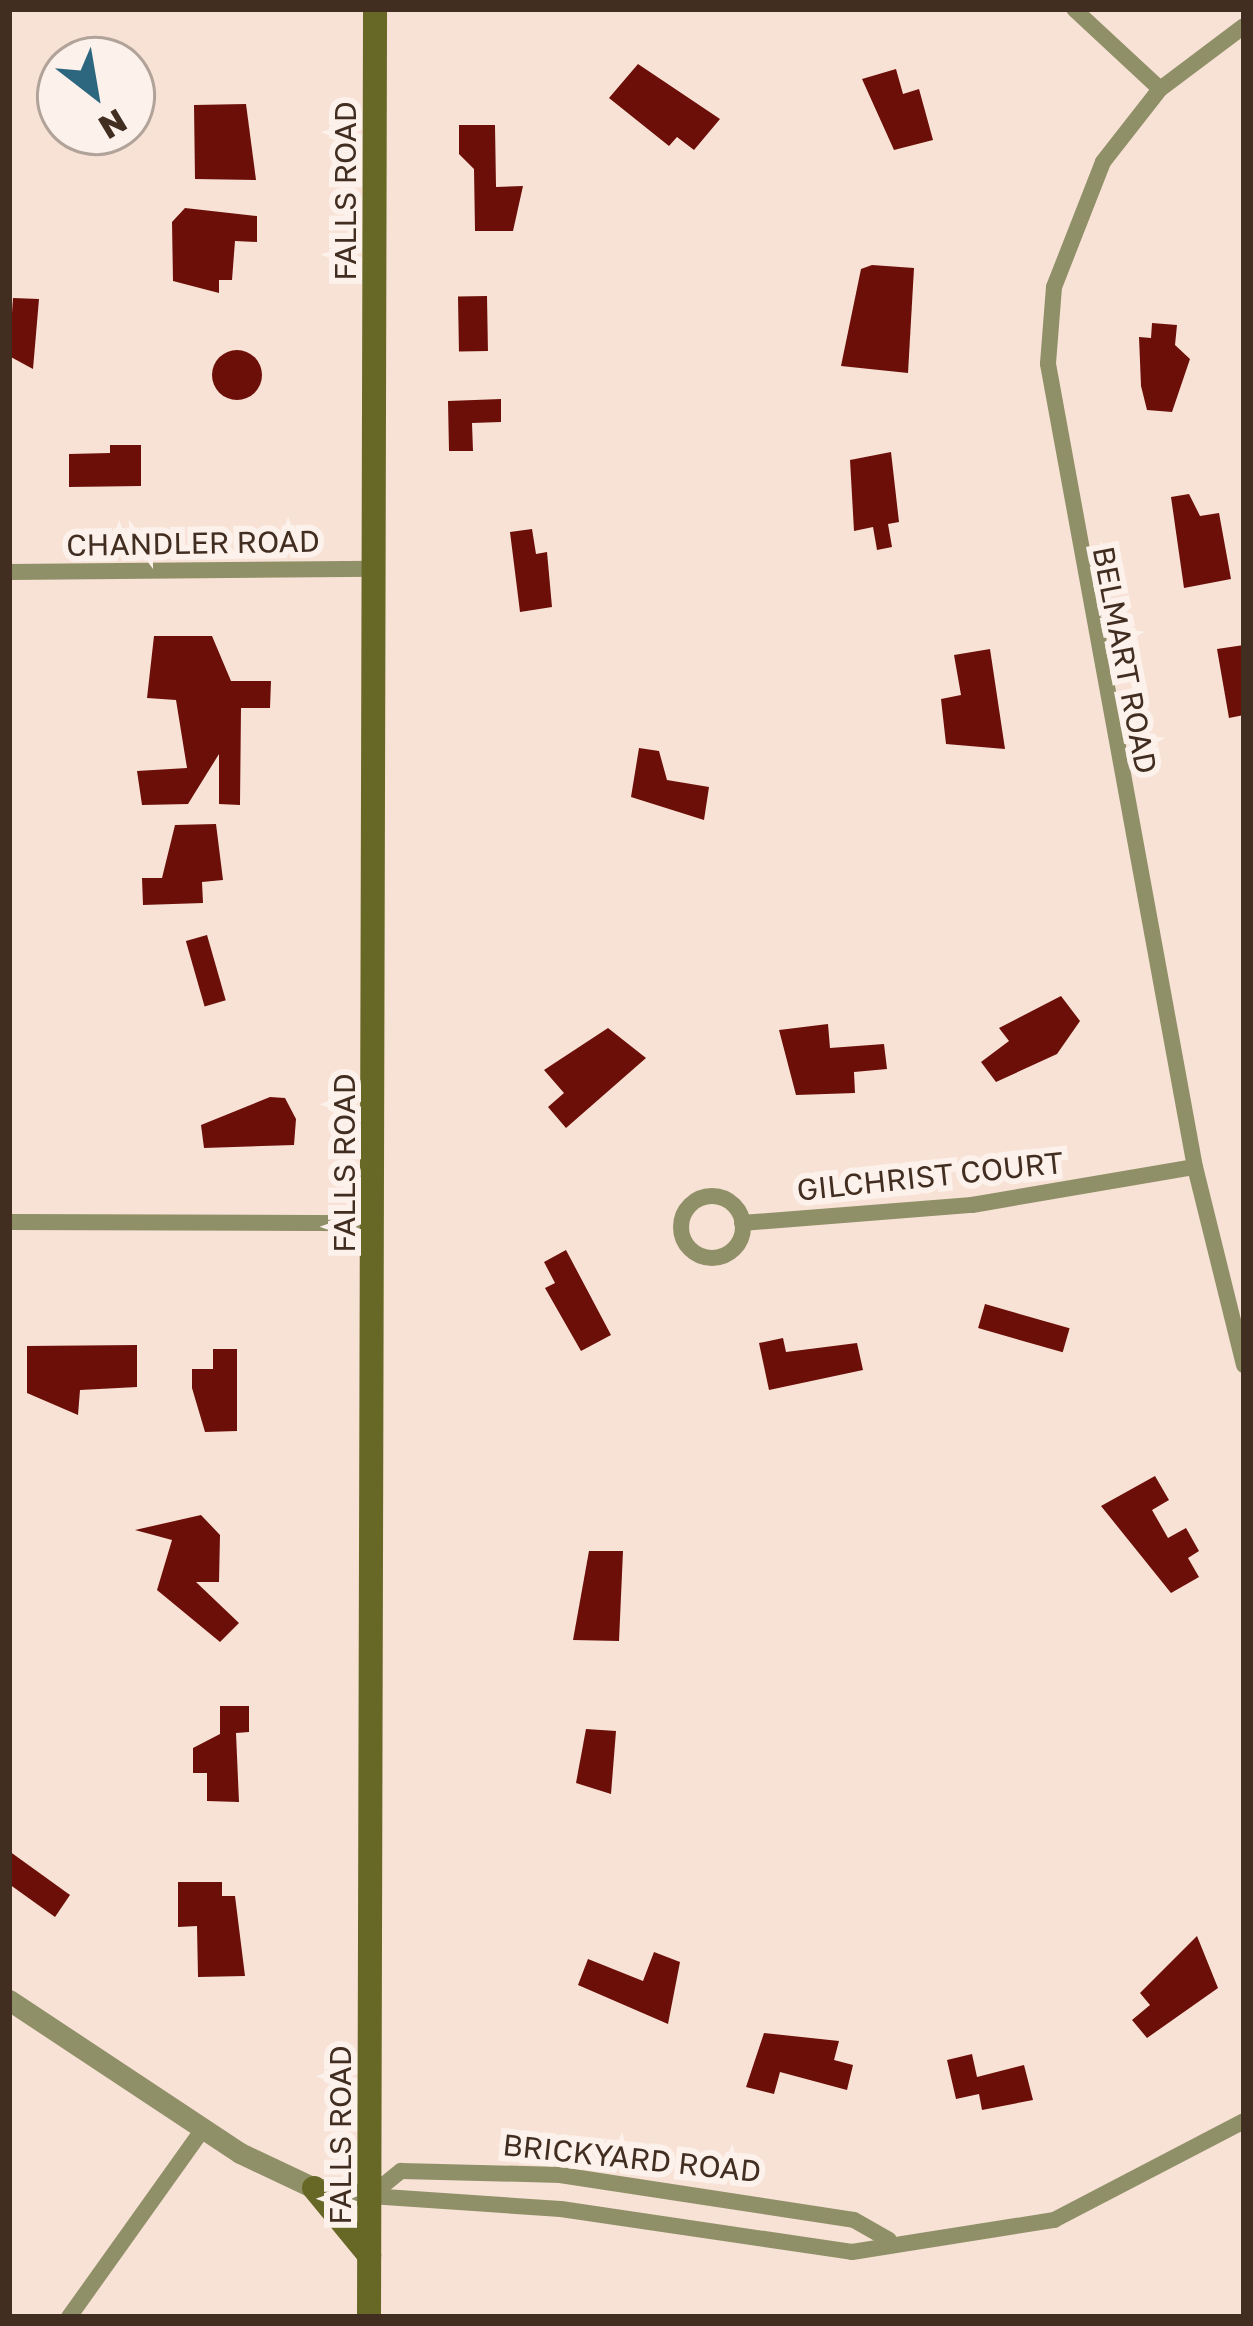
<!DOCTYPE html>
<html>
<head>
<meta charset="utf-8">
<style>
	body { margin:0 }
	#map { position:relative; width:1253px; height:2326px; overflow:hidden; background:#f8e1d5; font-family:"Golos Text",sans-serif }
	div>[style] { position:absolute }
	.building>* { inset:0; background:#6c0f08; transform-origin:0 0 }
	.round { border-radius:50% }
	.minor>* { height:16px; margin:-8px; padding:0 8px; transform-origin:8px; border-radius:8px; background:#8f9068 }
	.minor>.ring { margin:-8px; padding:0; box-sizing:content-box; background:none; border:16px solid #8f9068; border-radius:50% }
	.tertiary>* { height:21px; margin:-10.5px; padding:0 10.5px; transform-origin:10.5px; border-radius:10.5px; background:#8f9068 }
	.secondary>* { height:24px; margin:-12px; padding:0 12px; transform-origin:12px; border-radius:12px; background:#676726 }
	span { translate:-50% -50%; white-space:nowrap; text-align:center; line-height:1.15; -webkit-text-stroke:12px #fcf1eb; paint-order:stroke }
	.street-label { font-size:30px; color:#422d21 }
	.frame { position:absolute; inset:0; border:12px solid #422d21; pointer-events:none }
	.north { position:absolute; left:36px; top:36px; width:120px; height:120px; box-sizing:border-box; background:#fcf1eb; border:3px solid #b2a39a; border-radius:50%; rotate:149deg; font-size:33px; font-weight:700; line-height:48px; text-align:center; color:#422d21 }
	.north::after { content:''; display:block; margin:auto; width:42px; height:54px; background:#2d667f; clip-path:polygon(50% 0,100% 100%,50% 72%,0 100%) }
</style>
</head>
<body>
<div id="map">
	<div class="building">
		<div style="clip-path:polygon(638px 64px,720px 119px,694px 150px,677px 137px,669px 146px,609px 98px)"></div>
		<div style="clip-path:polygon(896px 69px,903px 94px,919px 89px,933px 140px,894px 150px,862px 79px)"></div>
		<div style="clip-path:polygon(246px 104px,256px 180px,195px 179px,194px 105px)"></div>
		<div style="clip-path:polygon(459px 125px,495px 125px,496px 187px,523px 186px,513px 231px,475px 231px,474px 169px,459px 154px)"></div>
		<div style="clip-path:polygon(185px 208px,257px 216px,257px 242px,235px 241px,232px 280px,219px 280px,219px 293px,173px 281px,172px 222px)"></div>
		<div style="clip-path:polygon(872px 265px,914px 268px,908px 373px,841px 366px,861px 269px)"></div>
		<div style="left:487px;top:296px;width:55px;height:29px;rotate:89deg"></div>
		<div style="clip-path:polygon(13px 298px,39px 299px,33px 369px,9px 356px)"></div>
		<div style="clip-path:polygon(1152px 323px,1177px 325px,1175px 345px,1190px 359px,1172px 412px,1147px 410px,1141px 386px,1139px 337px,1151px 338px)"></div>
		<div class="round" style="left:212px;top:350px;width:50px;height:50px"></div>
		<div style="clip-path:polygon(501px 399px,501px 422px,472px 423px,473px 451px,449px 451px,448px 401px)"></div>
		<div style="clip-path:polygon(110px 445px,141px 445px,141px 486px,69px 487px,69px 454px,110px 453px)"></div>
		<div style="clip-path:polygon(891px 452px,899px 522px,888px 524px,892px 547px,877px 550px,873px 527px,854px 531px,850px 460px)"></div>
		<div style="clip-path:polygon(1189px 494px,1200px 516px,1219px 513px,1231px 579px,1184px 588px,1171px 497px)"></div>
		<div style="clip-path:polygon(532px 529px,536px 554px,547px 552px,552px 607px,520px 612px,510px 532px)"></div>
		<div style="clip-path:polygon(154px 636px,212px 636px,231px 681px,271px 681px,270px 708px,241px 708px,240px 805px,219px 804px,219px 754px,188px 804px,142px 805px,137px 771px,187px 768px,176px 700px,147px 698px)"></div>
		<div style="clip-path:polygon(1244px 645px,1244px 715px,1229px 718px,1217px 649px)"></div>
		<div style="clip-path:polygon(990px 649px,1005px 749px,946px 744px,941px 699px,961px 695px,954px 655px)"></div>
		<div style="clip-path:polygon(639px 748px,659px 751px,667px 780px,709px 787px,704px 820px,631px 797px)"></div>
		<div style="clip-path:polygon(216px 824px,223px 880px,202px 882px,203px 903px,143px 905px,142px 878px,162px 878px,175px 825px)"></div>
		<div style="left:207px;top:935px;width:68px;height:22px;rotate:74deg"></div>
		<div style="clip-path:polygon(1061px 996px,1080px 1021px,1057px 1054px,996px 1082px,981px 1062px,1009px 1041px,999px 1028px)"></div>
		<div style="clip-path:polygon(828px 1024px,830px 1048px,884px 1044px,887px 1069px,854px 1072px,855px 1093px,796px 1095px,779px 1030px)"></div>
		<div style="clip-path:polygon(608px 1028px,646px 1058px,566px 1128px,548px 1107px,564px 1093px,544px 1070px)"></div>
		<div style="clip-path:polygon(270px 1097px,285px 1098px,296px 1119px,294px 1145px,204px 1148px,201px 1125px)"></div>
		<div style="clip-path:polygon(566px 1250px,611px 1335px,581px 1351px,545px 1288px,555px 1283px,544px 1262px)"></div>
		<div style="left:985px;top:1304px;width:88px;height:25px;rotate:16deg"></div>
		<div style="clip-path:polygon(783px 1338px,786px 1352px,857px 1343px,863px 1370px,769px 1390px,759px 1343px)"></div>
		<div style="clip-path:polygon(137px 1345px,137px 1387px,80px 1390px,78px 1415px,27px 1393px,27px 1346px)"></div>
		<div style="clip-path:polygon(213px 1349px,237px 1349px,237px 1431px,205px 1432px,192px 1388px,192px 1369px,213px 1369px)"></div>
		<div style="clip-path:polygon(1155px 1476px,1169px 1500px,1152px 1510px,1168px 1538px,1186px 1528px,1199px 1551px,1188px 1558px,1199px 1577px,1171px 1593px,1101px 1506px)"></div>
		<div style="clip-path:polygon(201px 1515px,220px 1535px,219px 1582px,196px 1582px,239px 1623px,220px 1642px,157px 1590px,172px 1540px,135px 1530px)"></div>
		<div style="clip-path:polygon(589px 1551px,623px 1551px,619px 1641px,573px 1640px)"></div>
		<div style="clip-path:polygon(220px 1706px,249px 1706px,249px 1732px,236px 1733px,239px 1802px,207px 1801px,207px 1773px,193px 1773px,193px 1748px,220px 1734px)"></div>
		<div style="clip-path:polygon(586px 1729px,616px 1731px,611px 1794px,576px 1783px)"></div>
		<div style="clip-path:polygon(9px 1851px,70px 1895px,55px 1917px,9px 1884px)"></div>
		<div style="clip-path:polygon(178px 1882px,222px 1882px,222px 1896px,235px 1896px,245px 1976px,198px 1977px,197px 1926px,178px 1927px)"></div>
		<div style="clip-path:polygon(1197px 1936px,1218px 1988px,1147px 2038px,1132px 2020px,1150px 2005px,1140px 1993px)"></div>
		<div style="clip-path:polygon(654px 1952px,680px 1962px,668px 2024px,578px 1985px,588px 1959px,643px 1981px)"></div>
		<div style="clip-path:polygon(764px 2033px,839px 2041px,834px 2060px,853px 2065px,847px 2090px,780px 2072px,774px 2094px,746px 2087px)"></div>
		<div style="clip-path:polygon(972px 2054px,977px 2077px,1024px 2065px,1033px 2100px,982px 2110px,979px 2094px,956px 2099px,947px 2060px)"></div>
	</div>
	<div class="minor">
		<div style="left:1074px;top:9px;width:117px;rotate:42.9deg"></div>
		<div style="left:1244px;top:26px;width:105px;rotate:143.1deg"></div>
		<div style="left:1160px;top:89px;width:93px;rotate:128deg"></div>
		<div style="left:1103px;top:162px;width:134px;rotate:111.4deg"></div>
		<div style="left:1054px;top:287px;width:77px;rotate:94.5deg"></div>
		<div style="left:1048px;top:364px;width:816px;rotate:79.63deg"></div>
		<div style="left:1195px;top:1167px;width:204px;rotate:76.1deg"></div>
		<div style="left:9px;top:572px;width:368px;rotate:-0.5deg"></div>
		<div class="ring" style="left:681px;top:1196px;width:46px;height:46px"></div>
		<div style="left:9px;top:1222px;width:365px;rotate:0.2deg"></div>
		<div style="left:742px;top:1223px;width:231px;rotate:-4.5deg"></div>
		<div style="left:972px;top:1205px;width:226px;rotate:-9.7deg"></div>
		<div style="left:370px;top:2196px;width:191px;rotate:3.9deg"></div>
		<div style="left:561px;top:2209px;width:294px;rotate:8.4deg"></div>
		<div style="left:852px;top:2252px;width:205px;rotate:-9deg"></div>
		<div style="left:1054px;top:2220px;width:214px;rotate:-27.5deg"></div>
		<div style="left:370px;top:2196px;width:40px;rotate:-39deg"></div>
		<div style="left:401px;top:2171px;width:159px;rotate:1.4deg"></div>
		<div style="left:560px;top:2175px;width:297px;rotate:8.7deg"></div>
		<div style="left:854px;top:2220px;width:40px;rotate:29.7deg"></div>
		<div style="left:69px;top:2317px;width:231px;rotate:-54.5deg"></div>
	</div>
	<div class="tertiary">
		<div style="left:9px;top:2000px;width:277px;rotate:33.5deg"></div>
		<div style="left:240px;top:2153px;width:82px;rotate:25.3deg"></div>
		<div style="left:314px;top:2188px;width:57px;rotate:8.1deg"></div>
	</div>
	<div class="secondary">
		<div style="left:314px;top:2188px;width:87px;rotate:50.6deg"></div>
		<div style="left:369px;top:2317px;width:2308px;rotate:-89.85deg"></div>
	</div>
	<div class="street-label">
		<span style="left:345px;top:191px;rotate:-90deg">FALLS ROAD</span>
		<span style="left:193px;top:543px;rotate:-1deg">CHANDLER ROAD</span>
		<span style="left:1125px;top:660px;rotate:79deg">BELMART ROAD</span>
		<span style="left:344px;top:1163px;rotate:-90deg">FALLS ROAD</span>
		<span style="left:930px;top:1176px;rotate:-6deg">GILCHRIST COURT</span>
		<span style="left:340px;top:2135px;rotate:-90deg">FALLS ROAD</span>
		<span style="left:632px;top:2158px;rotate:6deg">BRICKYARD ROAD</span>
	</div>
	<div class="frame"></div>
	<div class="north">N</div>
</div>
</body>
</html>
